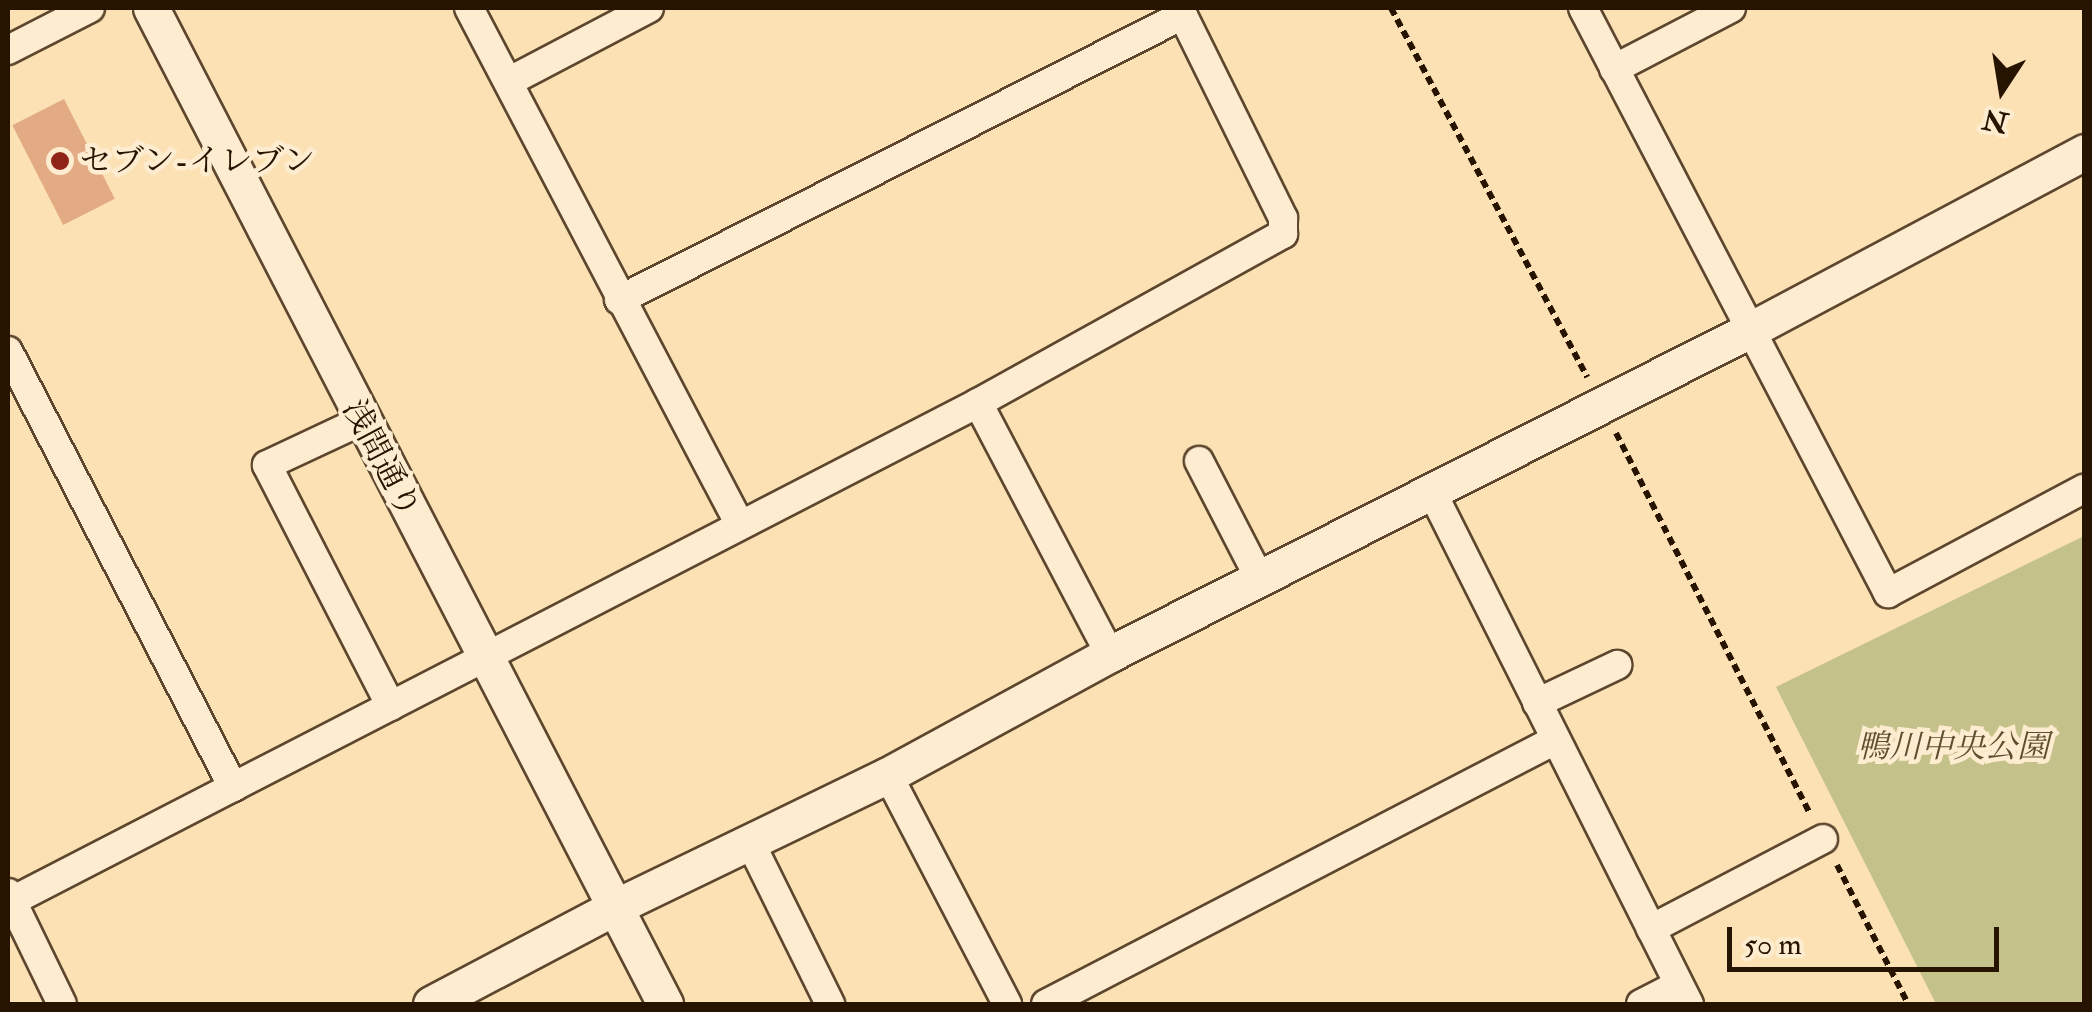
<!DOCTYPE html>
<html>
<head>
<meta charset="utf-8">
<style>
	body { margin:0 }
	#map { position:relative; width:2092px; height:1012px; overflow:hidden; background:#fce1b5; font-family:"IM FELL Double Pica","Noto Serif JP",serif }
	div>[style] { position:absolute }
	.green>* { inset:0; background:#c4c18a }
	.building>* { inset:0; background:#e2ab83; transform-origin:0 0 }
	.path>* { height:6px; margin-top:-3px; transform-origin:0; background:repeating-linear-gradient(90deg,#261300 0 8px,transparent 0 13px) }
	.roads { filter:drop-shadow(2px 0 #5c462d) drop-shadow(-2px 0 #5c462d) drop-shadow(0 2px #5c462d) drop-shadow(0 -2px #5c462d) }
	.minor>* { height:28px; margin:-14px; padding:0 14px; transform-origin:14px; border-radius:14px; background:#fdeccf }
	.tertiary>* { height:35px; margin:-17.5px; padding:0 17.5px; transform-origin:17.5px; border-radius:17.5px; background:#fdeccf }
	.dots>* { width:28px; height:28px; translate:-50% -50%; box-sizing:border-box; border:5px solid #fdeccf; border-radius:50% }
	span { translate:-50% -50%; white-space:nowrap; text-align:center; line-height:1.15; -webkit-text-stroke:9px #fdeccf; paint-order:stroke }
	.poi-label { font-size:32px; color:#261300 }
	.left { translate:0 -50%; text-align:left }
	.street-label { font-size:32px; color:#261300 }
	.park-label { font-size:32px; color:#5d5030; font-style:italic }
	.frame { position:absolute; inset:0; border:10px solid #261300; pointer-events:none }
	.north { position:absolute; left:1952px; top:40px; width:100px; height:100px; -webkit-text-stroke:8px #fdeccf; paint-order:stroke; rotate:192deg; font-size:28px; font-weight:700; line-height:40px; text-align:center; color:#261300 }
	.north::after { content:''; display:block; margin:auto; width:35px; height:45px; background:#261300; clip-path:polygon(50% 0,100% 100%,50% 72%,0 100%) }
	.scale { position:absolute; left:1727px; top:927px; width:272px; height:45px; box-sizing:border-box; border:5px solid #261300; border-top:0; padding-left:12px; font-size:30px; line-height:35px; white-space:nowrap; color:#261300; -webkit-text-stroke:8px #fdeccf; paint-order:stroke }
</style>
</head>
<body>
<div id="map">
	<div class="green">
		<div style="clip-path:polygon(2084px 536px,2084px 1004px,1936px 1004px,1776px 687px)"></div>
	</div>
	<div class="building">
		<div style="left:64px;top:99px;width:112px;height:58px;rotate:63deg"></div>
	</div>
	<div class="path">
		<div style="left:1391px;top:8px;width:418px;rotate:62deg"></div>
		<div style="left:1616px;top:433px;width:428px;rotate:63deg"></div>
		<div style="left:1837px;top:865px;width:156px;rotate:62.9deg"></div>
	</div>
	<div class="roads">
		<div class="minor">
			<div style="left:469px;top:8px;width:581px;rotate:62.33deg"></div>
			<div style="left:1583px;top:8px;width:660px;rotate:62.46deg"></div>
			<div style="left:1888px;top:593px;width:222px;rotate:-28deg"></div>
			<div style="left:8px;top:50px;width:92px;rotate:-27.1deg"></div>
			<div style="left:1614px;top:69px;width:132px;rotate:-27.5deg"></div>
			<div style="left:510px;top:81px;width:157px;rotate:-27.7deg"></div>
			<div style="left:619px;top:300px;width:632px;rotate:-26.81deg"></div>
			<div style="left:8px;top:351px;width:491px;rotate:62.7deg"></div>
			<div style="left:978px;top:403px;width:284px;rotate:62.3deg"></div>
			<div style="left:361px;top:421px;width:104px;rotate:154.9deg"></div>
			<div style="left:267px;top:465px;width:271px;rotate:62.8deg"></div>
			<div style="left:1199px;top:461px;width:133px;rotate:62.7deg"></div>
			<div style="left:1432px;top:492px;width:573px;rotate:63.35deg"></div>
			<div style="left:1537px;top:703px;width:89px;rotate:-25.4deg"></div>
			<div style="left:888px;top:775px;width:258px;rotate:62.5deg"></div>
			<div style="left:750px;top:842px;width:181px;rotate:63.7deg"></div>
			<div style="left:8px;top:893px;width:123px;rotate:64.1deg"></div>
			<div style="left:12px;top:901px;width:1087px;rotate:-27.27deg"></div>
			<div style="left:978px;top:403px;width:349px;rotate:-29deg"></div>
			<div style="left:1283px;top:234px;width:16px;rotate:-90deg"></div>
			<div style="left:1283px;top:218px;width:234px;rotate:-116.3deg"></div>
			<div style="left:1651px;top:929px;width:194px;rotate:-27.6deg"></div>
			<div style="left:1046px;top:1004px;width:573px;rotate:-27.41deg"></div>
			<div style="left:1641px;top:1004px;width:42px;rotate:-27.2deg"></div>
		</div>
		<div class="tertiary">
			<div style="left:151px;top:8px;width:1121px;rotate:62.7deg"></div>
			<div style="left:431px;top:1004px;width:208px;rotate:-27.8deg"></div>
			<div style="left:615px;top:907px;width:303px;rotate:-25.8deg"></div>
			<div style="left:888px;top:775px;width:253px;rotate:-28.6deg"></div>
			<div style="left:1110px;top:654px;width:715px;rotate:-26.85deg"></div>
			<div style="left:1748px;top:331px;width:381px;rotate:-28deg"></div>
		</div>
	</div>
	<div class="dots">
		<div style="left:60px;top:161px;background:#8f2418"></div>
	</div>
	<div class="poi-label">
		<span class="left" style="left:80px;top:161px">セブン-イレブン</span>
	</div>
	<div class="street-label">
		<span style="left:381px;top:459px;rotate:62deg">浅間通り</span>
	</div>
	<div class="park-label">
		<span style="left:1953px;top:747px">鴨川中央公園</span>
	</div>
	<div class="frame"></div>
	<div class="north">N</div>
	<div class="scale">50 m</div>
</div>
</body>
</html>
